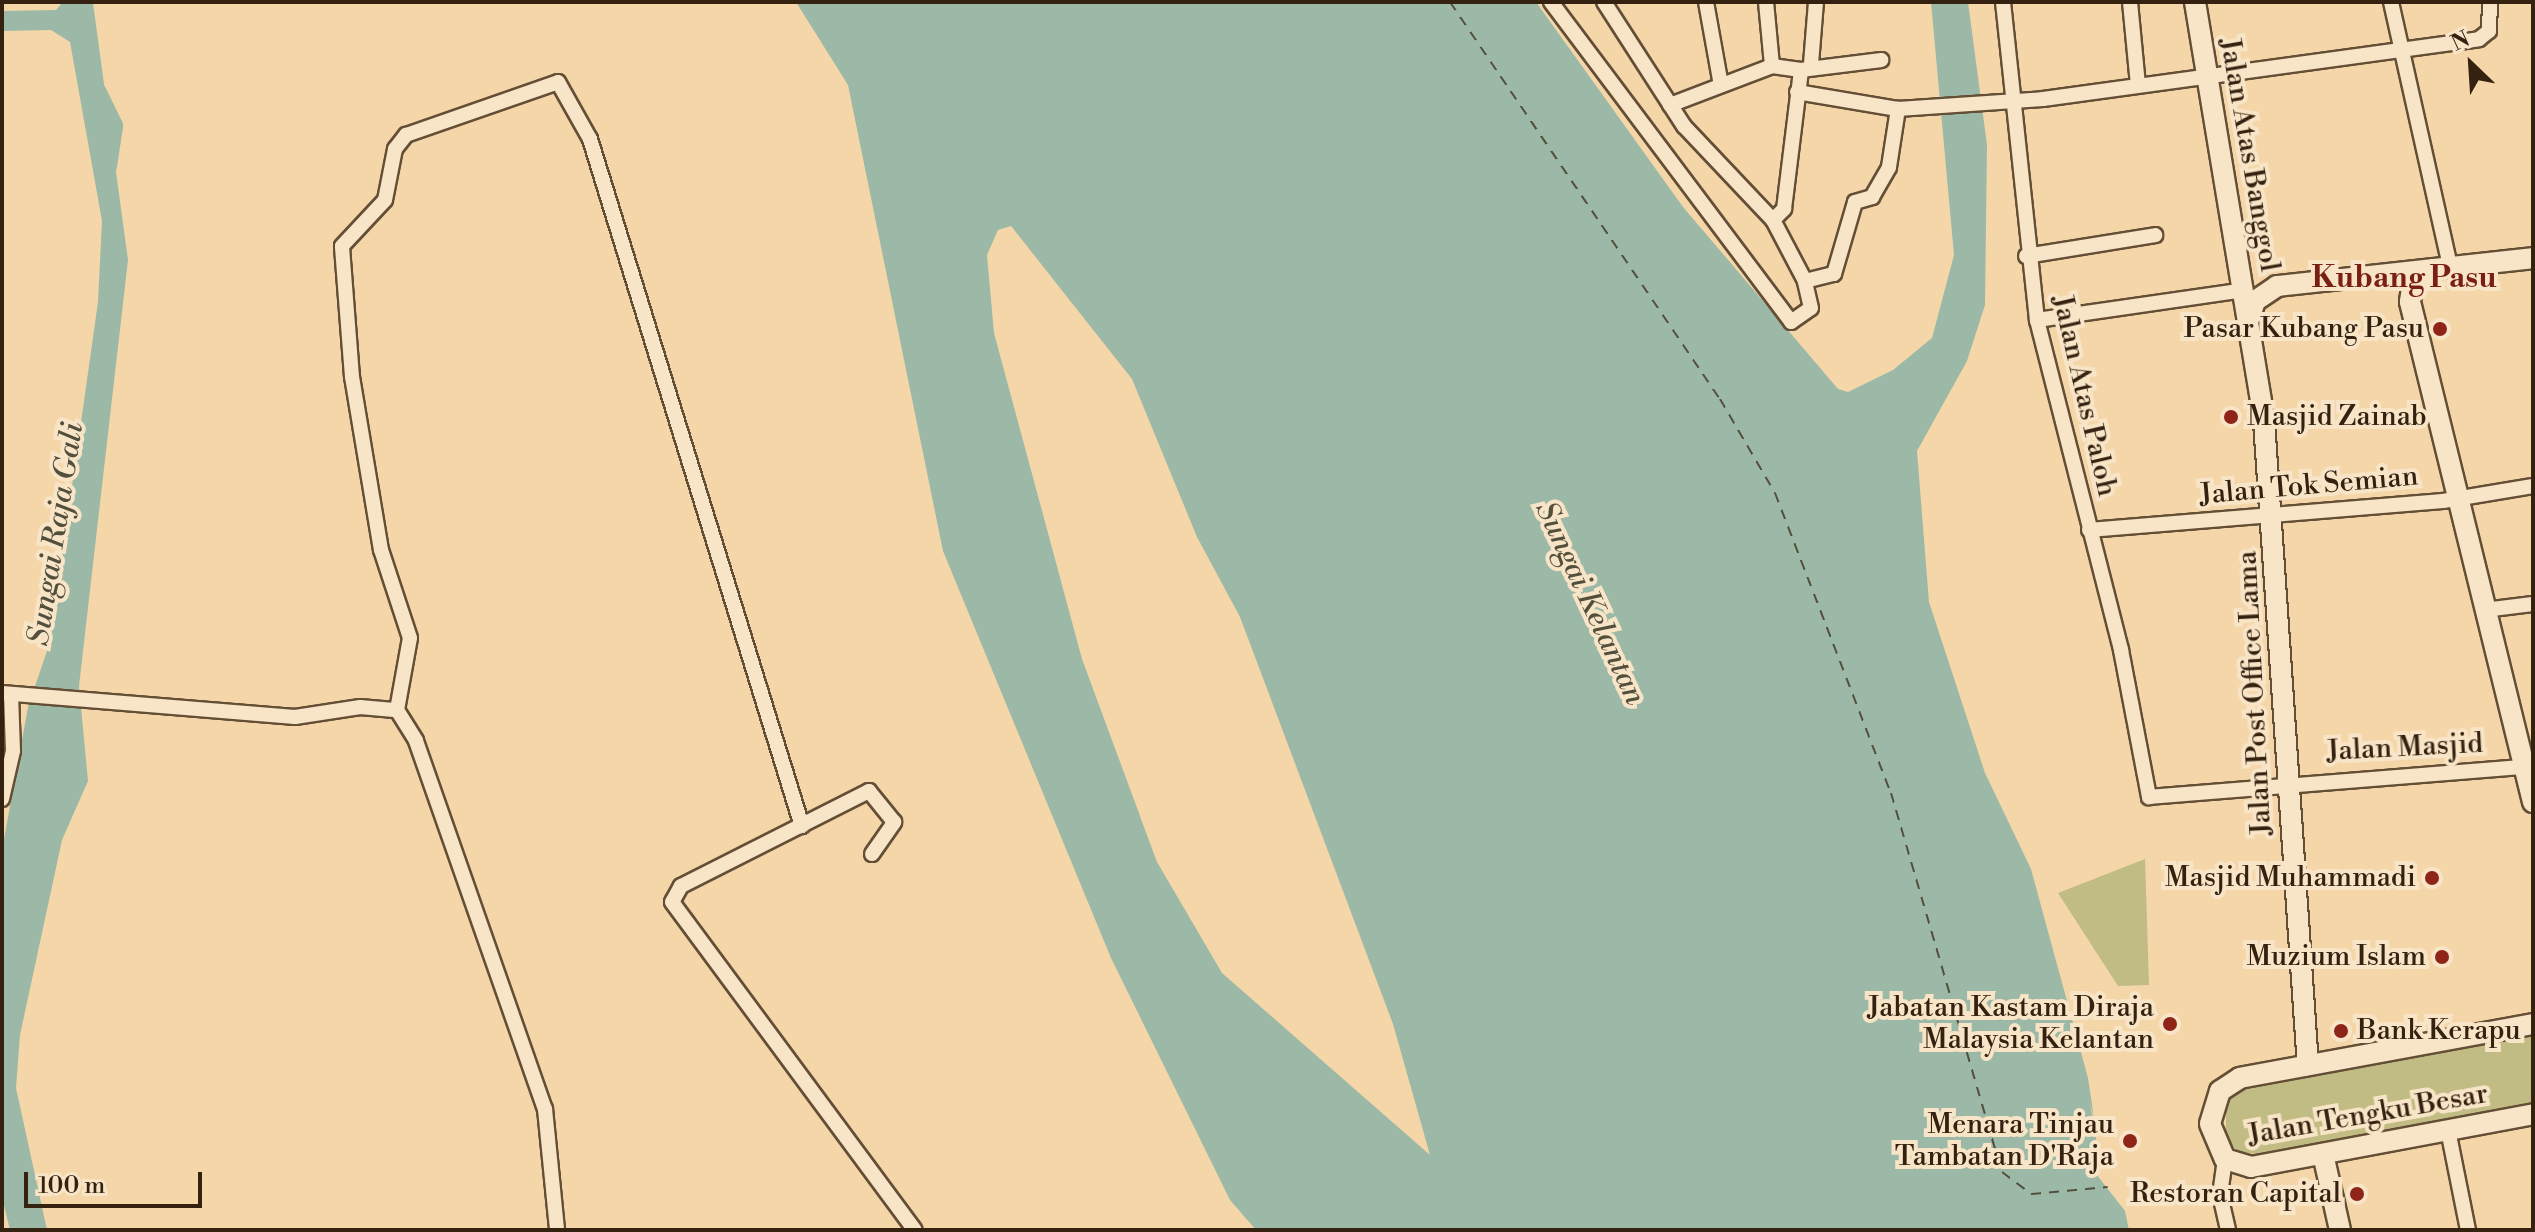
<!DOCTYPE html>
<html>
<head>
<meta charset="utf-8">
<style>
	body { margin:0 }
	#map { position:relative; width:2535px; height:1232px; overflow:hidden; background:#f4d6a8; font-family:"Libre Bodoni",serif }
	div>[style] { position:absolute }
	.green>* { inset:0; background:#c0bc84 }
	.water>* { inset:0; background:#9cb9a7 }
	.pier>* { inset:0; background:#f4d6a8 }
	.river>* { height:22px; margin:-11px; padding:0 11px; transform-origin:11px; border-radius:11px; background:#9cb9a7 }
	.ferry>* { height:2px; margin-top:-1px; transform-origin:0; background:repeating-linear-gradient(90deg,#534f3d 0 10px,transparent 0 18px) }
	.roads { filter:drop-shadow(2px 0 #644e36) drop-shadow(-2px 0 #644e36) drop-shadow(0 2px #644e36) drop-shadow(0 -2px #644e36) }
	.minor>* { height:14px; margin:-7px; padding:0 7px; transform-origin:7px; border-radius:7px; background:#f8e4c6 }
	.secondary>* { height:20px; margin:-10px; padding:0 10px; transform-origin:10px; border-radius:10px; background:#f8e4c6 }
	.dots>* { width:22px; height:22px; translate:-50% -50%; box-sizing:border-box; border:4px solid #f8e4c6; border-radius:50% }
	span { translate:-50% -50%; white-space:nowrap; text-align:center; line-height:1.15; -webkit-text-stroke:8px #f8e4c6; paint-order:stroke }
	.street-label { font-size:28px; color:#342110 }
	.poi-label { font-size:28px; color:#342110 }
	.right { translate:-100% -50%; text-align:right }
	.left { translate:0 -50%; text-align:left }
	.neighbourhood-label { font-size:30px; color:#7a1f14; font-weight:700 }
	.water-label { font-size:30px; color:#534f3d; font-style:italic }
	.frame { position:absolute; inset:0; border:4px solid #342110; pointer-events:none }
	.north { position:absolute; left:2431px; top:24px; width:80px; height:80px; -webkit-text-stroke:6px #f8e4c6; paint-order:stroke; rotate:335deg; font-size:22px; font-weight:700; line-height:32px; text-align:center; color:#342110 }
	.north::after { content:''; display:block; margin:auto; width:28px; height:36px; background:#342110; clip-path:polygon(50% 0,100% 100%,50% 72%,0 100%) }
	.scale { position:absolute; left:24px; top:1172px; width:178px; height:36px; box-sizing:border-box; border:4px solid #342110; border-top:0; padding-left:10px; font-size:24px; line-height:28px; white-space:nowrap; color:#342110; -webkit-text-stroke:6px #f8e4c6; paint-order:stroke }
</style>
</head>
<body>
<div id="map">
	<div class="green">
		<div style="clip-path:polygon(2145px 859px,2149px 985px,2118px 986px,2058px 893px)"></div>
		<div style="clip-path:polygon(2533px 1033px,2533px 1106px,2256px 1154px,2237px 1151px,2226px 1137px,2226px 1101px,2244px 1090px)"></div>
	</div>
	<div class="water">
		<div style="clip-path:polygon(63px 2px,93px 3px,128px 260px,79px 686px,88px 781px,62px 840px,20px 1035px,16px 1088px,47px 1230px,10px 1230px,2px 1197px,2px 850px,28px 707px,50px 642px,98px 302px,102px 221px,70px 42px,51px 30px,2px 31px,2px 11px,56px 10px)"></div>
		<div style="clip-path:polygon(evenodd,796px 2px,1536px 2px,1683px 207px,1838px 389px,1848px 392px,1893px 370px,1932px 338px,1954px 255px,1931px 2px,1968px 2px,1987px 145px,1985px 305px,1967px 361px,1917px 451px,1929px 602px,1985px 773px,2031px 869px,2088px 1078px,2100px 1157px,2091px 1158px,2093px 1170px,2125px 1211px,2129px 1230px,1256px 1230px,1230px 1200px,1111px 958px,943px 551px,848px 85px,796px 2px,1011px 226px,1132px 379px,1197px 537px,1240px 617px,1393px 1024px,1430px 1155px,1222px 973px,1157px 862px,1082px 659px,994px 333px,987px 255px,998px 230px,1011px 226px)"></div>
	</div>
	<div class="pier">
		<div style="clip-path:polygon(2090px 1102px,2104px 1156px,2096px 1168px,2113px 1189px,2093px 1170px,2090px 1158px,2099px 1156px)"></div>
	</div>
	<div class="river">
		<div style="left:96px;top:93px;width:37px;rotate:64deg"></div>
		<div style="left:112px;top:126px;width:40px;rotate:98.5deg"></div>
	</div>
	<div class="ferry">
		<div style="left:1450px;top:2px;width:480px;rotate:55.8deg"></div>
		<div style="left:1720px;top:399px;width:109px;rotate:59.7deg"></div>
		<div style="left:1775px;top:493px;width:322px;rotate:68.9deg"></div>
		<div style="left:1891px;top:793px;width:395px;rotate:73.7deg"></div>
		<div style="left:2002px;top:1172px;width:36px;rotate:37deg"></div>
		<div style="left:2031px;top:1194px;width:77px;rotate:-5.2deg"></div>
	</div>
	<div class="roads">
		<div class="minor">
			<div style="left:1551px;top:2px;width:400px;rotate:53.1deg"></div>
			<div style="left:1791px;top:322px;width:24px;rotate:-35deg"></div>
			<div style="left:1811px;top:308px;width:28px;rotate:-103deg"></div>
			<div style="left:1604px;top:2px;width:148px;rotate:57.2deg"></div>
			<div style="left:1684px;top:126px;width:129px;rotate:46.6deg"></div>
			<div style="left:1773px;top:220px;width:16px;rotate:-45deg"></div>
			<div style="left:1784px;top:209px;width:140px;rotate:-83deg"></div>
			<div style="left:1706px;top:2px;width:84px;rotate:79.8deg"></div>
			<div style="left:1766px;top:2px;width:64px;rotate:84.6deg"></div>
			<div style="left:2003px;top:2px;width:320px;rotate:83.9deg"></div>
			<div style="left:2037px;top:320px;width:341px;rotate:75.7deg"></div>
			<div style="left:2121px;top:650px;width:150px;rotate:79.2deg"></div>
			<div style="left:2149px;top:797px;width:376px;rotate:-4.6deg"></div>
			<div style="left:2130px;top:2px;width:83px;rotate:84.5deg"></div>
			<div style="left:2391px;top:2px;width:271px;rotate:77.4deg"></div>
			<div style="left:1811px;top:64px;width:62px;rotate:-85.4deg"></div>
			<div style="left:1797px;top:92px;width:102px;rotate:9.6deg"></div>
			<div style="left:1898px;top:109px;width:145px;rotate:-3.9deg"></div>
			<div style="left:2043px;top:99px;width:440px;rotate:-7.8deg"></div>
			<div style="left:2479px;top:39px;width:13px;rotate:-39deg"></div>
			<div style="left:2489px;top:31px;width:29px;rotate:-88deg"></div>
			<div style="left:1670px;top:105px;width:109px;rotate:-20.9deg"></div>
			<div style="left:1772px;top:66px;width:29px;rotate:8deg"></div>
			<div style="left:1801px;top:70px;width:81px;rotate:-7.1deg"></div>
			<div style="left:1773px;top:220px;width:69px;rotate:62.3deg"></div>
			<div style="left:1805px;top:281px;width:30px;rotate:-14deg"></div>
			<div style="left:1834px;top:274px;width:75px;rotate:-73.7deg"></div>
			<div style="left:1855px;top:202px;width:18px;rotate:-16deg"></div>
			<div style="left:1872px;top:197px;width:34px;rotate:-60deg"></div>
			<div style="left:1889px;top:167px;width:59px;rotate:-81.2deg"></div>
			<div style="left:2026px;top:256px;width:131px;rotate:-9.2deg"></div>
			<div style="left:2037px;top:320px;width:209px;rotate:-8.2deg"></div>
			<div style="left:2089px;top:530px;width:355px;rotate:-4.7deg"></div>
			<div style="left:2443px;top:501px;width:91px;rotate:-9.5deg"></div>
			<div style="left:2484px;top:610px;width:49px;rotate:-7deg"></div>
			<div style="left:2px;top:693px;width:294px;rotate:4.7deg"></div>
			<div style="left:295px;top:717px;width:66px;rotate:-8.7deg"></div>
			<div style="left:360px;top:707px;width:37px;rotate:5deg"></div>
			<div style="left:397px;top:710px;width:36px;rotate:58deg"></div>
			<div style="left:416px;top:741px;width:390px;rotate:70.7deg"></div>
			<div style="left:545px;top:1109px;width:122px;rotate:84.3deg"></div>
			<div style="left:397px;top:710px;width:73px;rotate:-79.8deg"></div>
			<div style="left:410px;top:638px;width:93px;rotate:-108.2deg"></div>
			<div style="left:381px;top:550px;width:175px;rotate:-99.5deg"></div>
			<div style="left:352px;top:377px;width:131px;rotate:-94.4deg"></div>
			<div style="left:342px;top:246px;width:63px;rotate:-46.9deg"></div>
			<div style="left:385px;top:200px;width:52px;rotate:-78.9deg"></div>
			<div style="left:395px;top:149px;width:18px;rotate:-52deg"></div>
			<div style="left:406px;top:135px;width:161px;rotate:-19.2deg"></div>
			<div style="left:558px;top:82px;width:65px;rotate:60.7deg"></div>
			<div style="left:590px;top:139px;width:719px;rotate:72.85deg"></div>
			<div style="left:2px;top:799px;width:49px;rotate:-77.1deg"></div>
			<div style="left:13px;top:751px;width:56px;rotate:-92deg"></div>
			<div style="left:872px;top:854px;width:39px;rotate:-55deg"></div>
			<div style="left:894px;top:822px;width:40px;rotate:-129deg"></div>
			<div style="left:869px;top:791px;width:211px;rotate:153.2deg"></div>
			<div style="left:681px;top:886px;width:18px;rotate:119deg"></div>
			<div style="left:672px;top:902px;width:408px;rotate:53.5deg"></div>
			<div style="left:2448px;top:1130px;width:102px;rotate:78.7deg"></div>
			<div style="left:2225px;top:1159px;width:36px;rotate:98deg"></div>
			<div style="left:2220px;top:1195px;width:36px;rotate:77deg"></div>
		</div>
		<div class="secondary">
			<div style="left:2195px;top:2px;width:425px;rotate:80.6deg"></div>
			<div style="left:2264px;top:421px;width:646px;rotate:86.1deg"></div>
			<div style="left:2433px;top:269px;width:24px;rotate:147deg"></div>
			<div style="left:2413px;top:282px;width:20px;rotate:99deg"></div>
			<div style="left:2410px;top:302px;width:515px;rotate:76.18deg"></div>
			<div style="left:2250px;top:317px;width:17px;rotate:-73deg"></div>
			<div style="left:2255px;top:301px;width:27px;rotate:-34deg"></div>
			<div style="left:2277px;top:286px;width:258px;rotate:-6.2deg"></div>
			<div style="left:2533px;top:1024px;width:298px;rotate:169.6deg"></div>
			<div style="left:2240px;top:1078px;width:24px;rotate:147deg"></div>
			<div style="left:2220px;top:1091px;width:34px;rotate:107deg"></div>
			<div style="left:2210px;top:1124px;width:38px;rotate:67deg"></div>
			<div style="left:2225px;top:1159px;width:27px;rotate:17deg"></div>
			<div style="left:2251px;top:1167px;width:287px;rotate:-10.6deg"></div>
			<div style="left:2323px;top:1154px;width:78px;rotate:77.4deg"></div>
		</div>
	</div>
	<div class="dots">
		<div style="left:2440px;top:329px;background:#8f2418"></div>
		<div style="left:2231px;top:417px;background:#8f2418"></div>
		<div style="left:2432px;top:878px;background:#8f2418"></div>
		<div style="left:2442px;top:957px;background:#8f2418"></div>
		<div style="left:2170px;top:1024px;background:#8f2418"></div>
		<div style="left:2341px;top:1031px;background:#8f2418"></div>
		<div style="left:2130px;top:1141px;background:#8f2418"></div>
		<div style="left:2357px;top:1194px;background:#8f2418"></div>
	</div>
	<div class="street-label">
		<span style="left:2249px;top:155px;rotate:80deg">Jalan Atas Banggol</span>
		<span style="left:2084px;top:396px;rotate:77deg">Jalan Atas Paloh</span>
		<span style="left:2309px;top:486px;rotate:-5deg">Jalan Tok Semian</span>
		<span style="left:2255px;top:693px;rotate:-93deg">Jalan Post Office Lama</span>
		<span style="left:2405px;top:748px;rotate:-3deg">Jalan Masjid</span>
		<span style="left:2368px;top:1115px;rotate:-10deg">Jalan Tengku Besar</span>
	</div>
	<div class="poi-label">
		<span class="right" style="left:2424px;top:329px">Pasar Kubang Pasu</span>
		<span class="left" style="left:2247px;top:417px">Masjid Zainab</span>
		<span class="right" style="left:2416px;top:878px">Masjid Muhammadi</span>
		<span class="right" style="left:2426px;top:957px">Muzium Islam</span>
		<span class="right" style="left:2154px;top:1024px">Jabatan Kastam Diraja<br>Malaysia Kelantan</span>
		<span class="left" style="left:2357px;top:1031px">Bank Kerapu</span>
		<span class="right" style="left:2114px;top:1141px">Menara Tinjau<br>Tambatan D'Raja</span>
		<span class="right" style="left:2341px;top:1194px">Restoran Capital</span>
	</div>
	<div class="neighbourhood-label">
		<span style="left:2404px;top:278px">Kubang Pasu</span>
	</div>
	<div class="water-label">
		<span style="left:56px;top:534px;rotate:-81deg">Sungai Raja Gali</span>
		<span style="left:1590px;top:603px;rotate:65deg">Sungai Kelantan</span>
	</div>
	<div class="frame"></div>
	<div class="north">N</div>
	<div class="scale">100 m</div>
</div>
</body>
</html>
